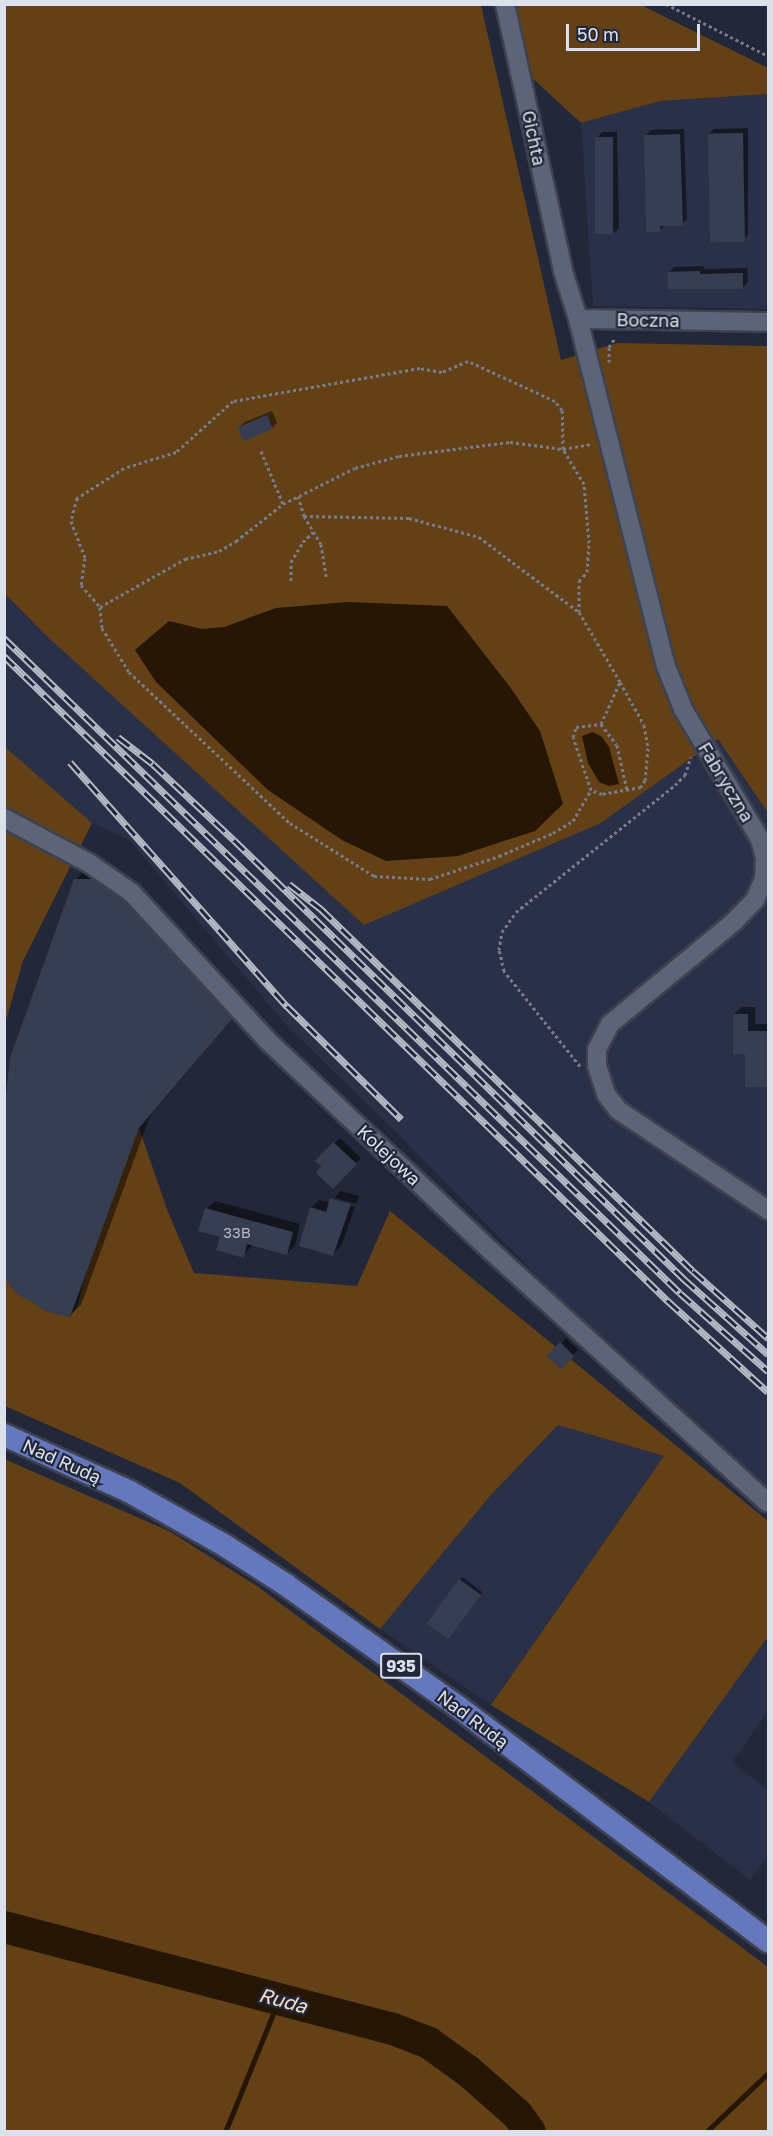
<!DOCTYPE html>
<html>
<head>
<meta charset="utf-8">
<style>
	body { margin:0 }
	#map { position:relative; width:773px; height:2136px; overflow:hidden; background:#222839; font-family:"Golos Text",sans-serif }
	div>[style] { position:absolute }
	.built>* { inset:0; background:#293047 }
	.green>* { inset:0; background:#634016 }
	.water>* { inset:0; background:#251605 }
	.shadow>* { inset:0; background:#0007; transform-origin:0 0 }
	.stream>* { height:5px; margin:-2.5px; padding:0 2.5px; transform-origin:2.5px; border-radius:2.5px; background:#251605 }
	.river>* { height:32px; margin:-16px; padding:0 16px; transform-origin:16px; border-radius:16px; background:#251605 }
	.building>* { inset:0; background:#383e51; transform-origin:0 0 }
	.path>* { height:3px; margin-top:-1.5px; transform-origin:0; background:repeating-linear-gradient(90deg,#767c8a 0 3px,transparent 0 6px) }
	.roads { filter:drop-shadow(2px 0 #3d4251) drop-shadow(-2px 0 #3d4251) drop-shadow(0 2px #3d4251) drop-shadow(0 -2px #3d4251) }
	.minor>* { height:18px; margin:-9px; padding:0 9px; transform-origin:9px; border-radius:9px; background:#5d6478 }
	.major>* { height:22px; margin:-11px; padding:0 11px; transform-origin:11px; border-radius:11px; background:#6578bd }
	.rail>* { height:7px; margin-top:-3.5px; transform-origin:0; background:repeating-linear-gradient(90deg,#222839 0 14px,#b6bbc7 0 28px); box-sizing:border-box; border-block:2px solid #b6bbc7 }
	span { translate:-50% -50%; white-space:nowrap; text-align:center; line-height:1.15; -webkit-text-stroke:4.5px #222839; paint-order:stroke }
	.number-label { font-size:15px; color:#b2b8c4 }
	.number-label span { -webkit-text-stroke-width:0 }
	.shield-label span { padding:2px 4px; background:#222839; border:2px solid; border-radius:4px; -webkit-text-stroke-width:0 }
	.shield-label { font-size:16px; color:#dbe0eb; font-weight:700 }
	.street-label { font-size:18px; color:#dbe0eb }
	.water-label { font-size:20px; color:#faddc0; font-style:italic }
	.frame { position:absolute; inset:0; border:6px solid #dbe0eb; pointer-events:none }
	.scale { position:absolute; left:566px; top:24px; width:134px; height:27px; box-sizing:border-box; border:3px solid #dbe0eb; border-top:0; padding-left:8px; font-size:18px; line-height:21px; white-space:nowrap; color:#dbe0eb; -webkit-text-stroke:4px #222839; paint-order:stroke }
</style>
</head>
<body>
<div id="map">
	<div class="built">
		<div style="clip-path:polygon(768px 94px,768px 309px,593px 306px,581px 123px,660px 101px)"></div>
		<div style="clip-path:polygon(4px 594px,50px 639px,601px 823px,718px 739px,768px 813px,768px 1488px,589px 1329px,401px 1137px,288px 1027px,130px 841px,92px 823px,5px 747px)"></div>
		<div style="clip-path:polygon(558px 1425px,664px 1456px,491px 1705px,380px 1629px,490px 1496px)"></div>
		<div style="clip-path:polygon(768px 1637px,768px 1711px,732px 1762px,768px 1790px,768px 1856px,750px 1880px,649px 1802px)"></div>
	</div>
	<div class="green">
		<div style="clip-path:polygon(4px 5px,481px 5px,561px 360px,617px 343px,768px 346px,768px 813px,718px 739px,601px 823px,364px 925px,50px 639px,5px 594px)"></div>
		<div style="clip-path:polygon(514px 5px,641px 5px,768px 68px,768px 94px,660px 101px,581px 123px,528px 74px)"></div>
		<div style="clip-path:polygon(5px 747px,92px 823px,23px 961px,5px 1024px)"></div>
		<div style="clip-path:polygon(139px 1128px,168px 1212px,194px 1273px,357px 1286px,390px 1211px,768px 1521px,768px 1637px,649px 1802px,491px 1705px,664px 1456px,558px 1425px,490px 1496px,380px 1629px,180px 1483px,5px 1406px,4px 1276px,15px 1292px,46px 1311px,70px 1317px,78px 1305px,86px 1270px)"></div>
		<div style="clip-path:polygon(4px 1459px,169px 1531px,257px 1586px,768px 1967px,768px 2131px,5px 2131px)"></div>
	</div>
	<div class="water">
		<div style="clip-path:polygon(347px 602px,447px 606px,510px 687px,540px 731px,563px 804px,535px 831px,458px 856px,386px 861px,342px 840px,268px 790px,156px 682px,135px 650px,169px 621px,202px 629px,224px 627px,276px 608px)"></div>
		<div style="clip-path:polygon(593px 732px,602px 737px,609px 747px,619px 784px,609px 786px,599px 782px,588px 763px,582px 736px)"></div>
	</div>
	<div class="shadow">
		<div style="clip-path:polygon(748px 128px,748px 235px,743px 240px,709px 134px,714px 129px)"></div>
		<div style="clip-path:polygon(684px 129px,687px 219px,682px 224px,665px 225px,660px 230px,645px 136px,651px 130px)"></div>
		<div style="clip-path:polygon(602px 132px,617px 132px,619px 228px,614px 233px,597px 138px)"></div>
		<div style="clip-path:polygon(704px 266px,704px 269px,747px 268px,748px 282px,742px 288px,669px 273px,674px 267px)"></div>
		<div style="clip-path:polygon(272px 411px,277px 423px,272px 428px,239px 427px,245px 422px)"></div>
		<div style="clip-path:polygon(86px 869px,104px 869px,242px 1007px,150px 1116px,81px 1305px,69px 1316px,75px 880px)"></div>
		<div style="clip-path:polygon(742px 1007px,755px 1007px,755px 1024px,768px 1024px,768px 1085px,747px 1086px,746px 1053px,734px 1014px)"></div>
		<div style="clip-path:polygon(340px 1138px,361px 1158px,333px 1187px,317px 1161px)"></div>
		<div style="clip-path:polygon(340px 1191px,359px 1196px,356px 1204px,335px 1198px,335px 1201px,355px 1207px,341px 1246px,333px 1254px,311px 1208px,319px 1200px,331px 1203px)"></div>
		<div style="clip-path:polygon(215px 1201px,300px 1224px,295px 1245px,287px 1254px,253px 1244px,243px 1256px,222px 1236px,206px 1209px)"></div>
		<div style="left:566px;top:1338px;width:17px;height:25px;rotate:45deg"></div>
		<div style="left:462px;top:1577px;width:25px;height:56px;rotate:37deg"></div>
	</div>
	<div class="stream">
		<div style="left:225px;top:2132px;width:144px;rotate:-67.9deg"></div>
		<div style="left:706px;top:2132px;width:86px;rotate:-43.6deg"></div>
	</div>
	<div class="river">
		<div style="left:4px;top:1927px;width:402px;rotate:14.7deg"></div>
		<div style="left:393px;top:2029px;width:39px;rotate:21deg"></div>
		<div style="left:429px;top:2043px;width:48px;rotate:35.7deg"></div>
		<div style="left:468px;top:2071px;width:65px;rotate:41.3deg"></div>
		<div style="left:517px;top:2114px;width:22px;rotate:54deg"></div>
	</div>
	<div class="building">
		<div style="left:743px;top:133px;width:109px;height:35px;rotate:89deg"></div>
		<div style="clip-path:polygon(680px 134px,683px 226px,660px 226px,660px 232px,646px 232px,644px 135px)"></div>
		<div style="left:595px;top:137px;width:18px;height:97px"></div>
		<div style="clip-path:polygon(700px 271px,700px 274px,743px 273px,743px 289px,668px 289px,667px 272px)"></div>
		<div style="left:267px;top:415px;width:15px;height:32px;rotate:67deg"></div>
		<div style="clip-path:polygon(74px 879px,93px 879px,125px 902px,232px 1019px,139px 1128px,70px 1317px,46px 1311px,15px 1292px,4px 1276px,4px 1114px,10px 1058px)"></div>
		<div style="clip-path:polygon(733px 1014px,748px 1014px,748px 1031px,768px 1031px,768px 1087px,745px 1087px,745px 1054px,733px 1055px)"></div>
		<div style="clip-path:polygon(333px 1142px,357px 1164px,333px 1189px,316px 1173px,321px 1166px,315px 1161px)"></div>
		<div style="clip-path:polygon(330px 1198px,351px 1204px,333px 1256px,299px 1246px,310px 1207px,326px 1212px)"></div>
		<div style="clip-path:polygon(205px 1208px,293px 1232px,287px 1255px,247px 1244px,244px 1258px,216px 1250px,220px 1237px,198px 1231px)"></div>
		<div style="left:560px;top:1342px;width:20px;height:19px;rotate:45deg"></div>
		<div style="left:459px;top:1579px;width:27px;height:55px;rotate:36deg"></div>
	</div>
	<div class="path">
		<div style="left:666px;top:4px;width:114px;rotate:27deg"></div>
		<div style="left:609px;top:362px;width:15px;rotate:-90deg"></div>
		<div style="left:609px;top:347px;width:11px;rotate:-56deg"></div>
		<div style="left:261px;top:451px;width:57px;rotate:67.5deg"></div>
		<div style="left:298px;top:496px;width:21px;rotate:73deg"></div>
		<div style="left:304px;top:516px;width:33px;rotate:59deg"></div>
		<div style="left:321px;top:544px;width:33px;rotate:81deg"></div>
		<div style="left:304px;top:516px;width:105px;rotate:1.1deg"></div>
		<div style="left:409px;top:518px;width:73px;rotate:15.2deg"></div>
		<div style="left:479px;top:537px;width:125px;rotate:36.9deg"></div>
		<div style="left:579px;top:612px;width:81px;rotate:59.6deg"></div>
		<div style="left:620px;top:682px;width:49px;rotate:60.8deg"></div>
		<div style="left:644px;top:725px;width:23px;rotate:80deg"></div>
		<div style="left:648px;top:748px;width:32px;rotate:95deg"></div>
		<div style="left:645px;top:780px;width:8px;rotate:120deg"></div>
		<div style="left:641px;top:787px;width:40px;rotate:170deg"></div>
		<div style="left:602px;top:794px;width:12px;rotate:-160deg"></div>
		<div style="left:591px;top:790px;width:56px;rotate:-108.8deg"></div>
		<div style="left:573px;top:737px;width:10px;rotate:-73deg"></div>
		<div style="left:576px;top:727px;width:25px;rotate:-7deg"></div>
		<div style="left:601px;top:724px;width:46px;rotate:-65.7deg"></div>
		<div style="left:291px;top:581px;width:19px;rotate:-90deg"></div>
		<div style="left:291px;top:562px;width:23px;rotate:-59deg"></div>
		<div style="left:303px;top:542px;width:14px;rotate:-45deg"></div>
		<div style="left:100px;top:607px;width:98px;rotate:-29.5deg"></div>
		<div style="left:185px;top:559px;width:35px;rotate:-13deg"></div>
		<div style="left:219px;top:551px;width:20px;rotate:-30deg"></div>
		<div style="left:236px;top:541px;width:60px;rotate:-38.2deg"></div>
		<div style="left:283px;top:504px;width:80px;rotate:-26.6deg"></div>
		<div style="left:355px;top:468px;width:46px;rotate:-15.3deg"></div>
		<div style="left:399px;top:456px;width:112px;rotate:-7.2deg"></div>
		<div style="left:510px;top:442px;width:53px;rotate:7.5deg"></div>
		<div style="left:563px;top:449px;width:28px;rotate:-10deg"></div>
		<div style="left:579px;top:612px;width:31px;rotate:-90deg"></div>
		<div style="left:579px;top:581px;width:12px;rotate:-48deg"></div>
		<div style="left:587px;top:572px;width:29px;rotate:-86deg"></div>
		<div style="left:589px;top:543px;width:59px;rotate:-94.8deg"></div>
		<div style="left:584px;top:484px;width:41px;rotate:-121deg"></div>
		<div style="left:563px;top:449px;width:39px;rotate:-91deg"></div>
		<div style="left:562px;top:410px;width:11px;rotate:-128deg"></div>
		<div style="left:555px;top:401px;width:96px;rotate:-155.3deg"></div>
		<div style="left:468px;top:361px;width:28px;rotate:157deg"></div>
		<div style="left:442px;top:372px;width:22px;rotate:-170deg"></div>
		<div style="left:420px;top:368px;width:190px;rotate:170deg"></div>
		<div style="left:233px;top:401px;width:76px;rotate:138.2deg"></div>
		<div style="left:176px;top:452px;width:54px;rotate:162.9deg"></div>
		<div style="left:124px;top:468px;width:56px;rotate:147.4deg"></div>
		<div style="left:77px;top:498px;width:24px;rotate:105deg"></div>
		<div style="left:71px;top:521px;width:40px;rotate:69deg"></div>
		<div style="left:85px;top:558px;width:27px;rotate:98deg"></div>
		<div style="left:81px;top:585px;width:29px;rotate:49deg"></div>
		<div style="left:100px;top:607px;width:21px;rotate:85deg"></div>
		<div style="left:102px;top:628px;width:52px;rotate:58.5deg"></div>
		<div style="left:129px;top:672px;width:221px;rotate:43.2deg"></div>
		<div style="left:290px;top:823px;width:99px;rotate:32.2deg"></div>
		<div style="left:374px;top:876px;width:56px;rotate:3.1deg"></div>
		<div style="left:430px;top:879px;width:73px;rotate:-18.4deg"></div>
		<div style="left:499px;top:856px;width:59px;rotate:-23.1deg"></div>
		<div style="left:553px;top:833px;width:23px;rotate:-31deg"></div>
		<div style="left:573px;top:821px;width:36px;rotate:-60deg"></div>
		<div style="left:601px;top:724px;width:26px;rotate:53deg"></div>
		<div style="left:617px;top:745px;width:46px;rotate:77.5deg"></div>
		<div style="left:580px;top:1066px;width:122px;rotate:-128.7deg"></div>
		<div style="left:504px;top:971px;width:22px;rotate:-103deg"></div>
		<div style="left:499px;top:950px;width:18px;rotate:-81deg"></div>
		<div style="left:502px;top:932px;width:24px;rotate:-55deg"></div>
		<div style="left:516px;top:912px;width:203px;rotate:-38.6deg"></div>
		<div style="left:675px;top:785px;width:14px;rotate:-45deg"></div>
		<div style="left:685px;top:775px;width:19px;rotate:-72deg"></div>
	</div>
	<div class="roads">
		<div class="minor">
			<div style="left:505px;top:4px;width:273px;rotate:77.7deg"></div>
			<div style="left:563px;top:271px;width:50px;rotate:72.6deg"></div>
			<div style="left:578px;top:319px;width:190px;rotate:0.9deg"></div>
			<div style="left:578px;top:319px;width:358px;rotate:75.8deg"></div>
			<div style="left:666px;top:666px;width:46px;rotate:68.4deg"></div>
			<div style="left:683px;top:709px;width:151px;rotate:59.4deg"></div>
			<div style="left:760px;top:839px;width:20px;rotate:75deg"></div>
			<div style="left:765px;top:858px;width:20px;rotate:93deg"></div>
			<div style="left:764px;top:878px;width:24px;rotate:112deg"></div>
			<div style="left:755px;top:900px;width:29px;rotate:134deg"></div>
			<div style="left:735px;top:921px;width:162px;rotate:140.5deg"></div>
			<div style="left:610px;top:1024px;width:28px;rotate:117deg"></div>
			<div style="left:597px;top:1049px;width:17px;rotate:90deg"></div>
			<div style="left:597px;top:1066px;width:29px;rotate:72deg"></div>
			<div style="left:606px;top:1094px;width:20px;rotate:53deg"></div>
			<div style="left:618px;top:1110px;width:180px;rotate:33.7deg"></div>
			<div style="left:4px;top:818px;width:96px;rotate:27.9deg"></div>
			<div style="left:89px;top:863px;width:52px;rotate:34.9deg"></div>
			<div style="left:132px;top:893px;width:200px;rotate:47.4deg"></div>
			<div style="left:267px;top:1040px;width:308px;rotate:43.3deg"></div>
			<div style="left:491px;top:1251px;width:374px;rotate:42.3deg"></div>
		</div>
		<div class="major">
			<div style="left:4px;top:1435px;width:138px;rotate:24.3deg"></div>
			<div style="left:130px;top:1492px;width:108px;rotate:29.4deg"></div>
			<div style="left:224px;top:1545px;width:74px;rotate:32.8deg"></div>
			<div style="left:286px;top:1585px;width:209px;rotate:35.3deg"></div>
			<div style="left:457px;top:1706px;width:390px;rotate:37.1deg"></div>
		</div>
	</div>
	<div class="rail">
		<div style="left:4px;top:638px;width:941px;rotate:44.1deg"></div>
		<div style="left:680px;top:1293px;width:118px;rotate:41.6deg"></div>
		<div style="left:4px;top:656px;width:926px;rotate:44.17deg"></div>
		<div style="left:668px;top:1301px;width:135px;rotate:42.3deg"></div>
		<div style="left:118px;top:737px;width:44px;rotate:37.6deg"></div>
		<div style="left:153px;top:764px;width:111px;rotate:43.2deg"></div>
		<div style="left:234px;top:840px;width:629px;rotate:44.29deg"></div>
		<div style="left:684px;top:1279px;width:113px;rotate:41.8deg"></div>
		<div style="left:70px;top:762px;width:327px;rotate:48.4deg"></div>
		<div style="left:287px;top:1006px;width:161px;rotate:44.7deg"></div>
		<div style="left:289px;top:884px;width:41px;rotate:38deg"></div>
		<div style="left:321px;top:909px;width:519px;rotate:44.22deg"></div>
		<div style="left:693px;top:1271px;width:101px;rotate:41.8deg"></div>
	</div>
	<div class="number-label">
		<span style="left:237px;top:1233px">33B</span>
	</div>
	<div class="shield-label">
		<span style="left:401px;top:1666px">935</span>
	</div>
	<div class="street-label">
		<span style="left:534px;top:138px;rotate:78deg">Gichta</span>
		<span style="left:648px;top:320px;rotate:1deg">Boczna</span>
		<span style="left:726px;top:782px;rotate:59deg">Fabryczna</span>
		<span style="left:389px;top:1155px;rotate:43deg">Kolejowa</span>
		<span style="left:62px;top:1461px;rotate:24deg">Nad Rudą</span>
		<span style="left:473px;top:1719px;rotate:37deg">Nad Rudą</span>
	</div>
	<div class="water-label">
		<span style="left:283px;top:2000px;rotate:15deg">Ruda</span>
	</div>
	<div class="frame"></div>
	<div class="scale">50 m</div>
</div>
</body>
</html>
